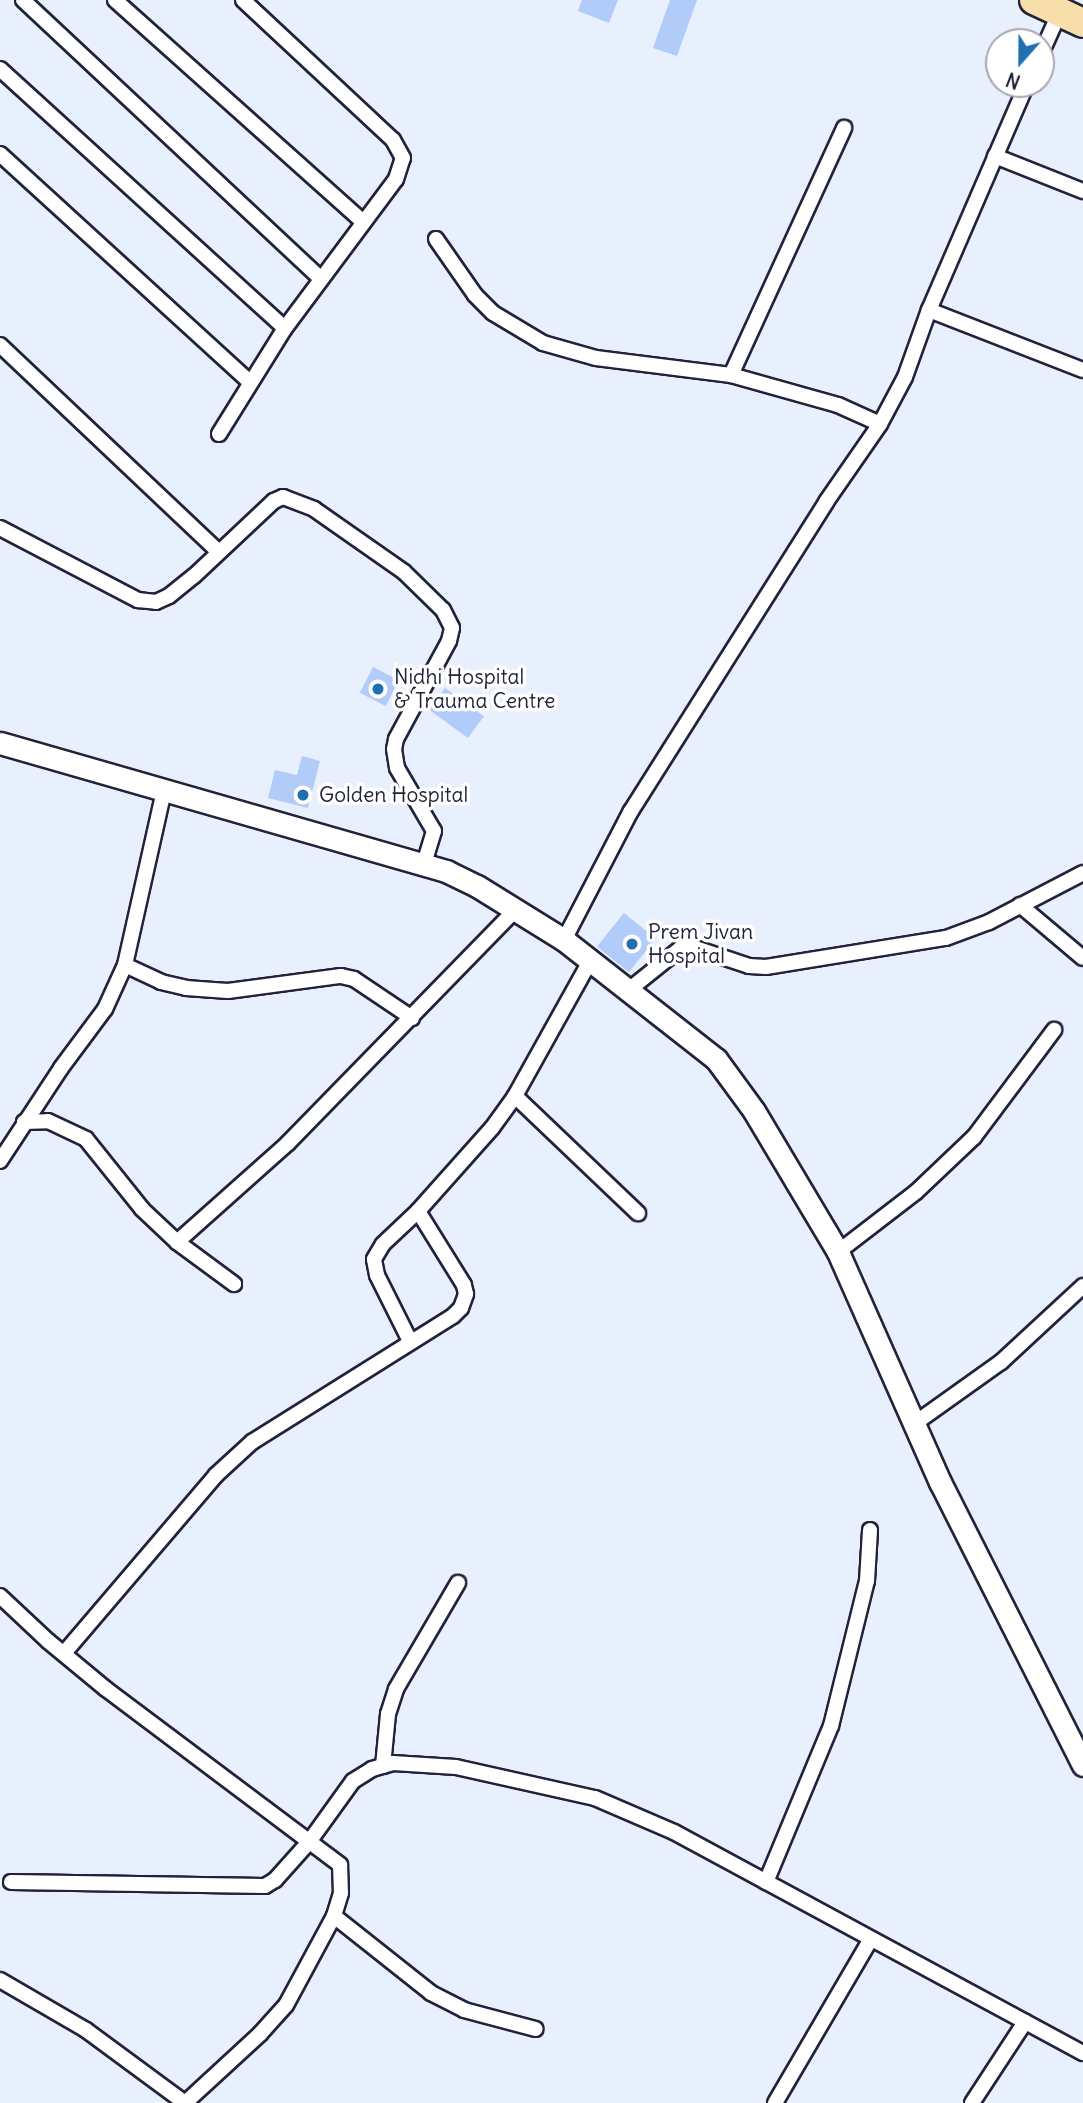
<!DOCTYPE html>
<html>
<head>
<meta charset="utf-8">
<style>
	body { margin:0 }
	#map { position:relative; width:1083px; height:2103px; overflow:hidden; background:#e8f0fd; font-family:Delius,sans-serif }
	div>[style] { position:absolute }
	.building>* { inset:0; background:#b2ccf9; transform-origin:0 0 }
	.roads { filter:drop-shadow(2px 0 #22223b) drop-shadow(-2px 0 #22223b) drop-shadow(0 2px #22223b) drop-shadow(0 -2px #22223b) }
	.street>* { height:14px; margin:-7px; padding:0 7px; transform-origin:7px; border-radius:7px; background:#fff }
	.secondary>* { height:21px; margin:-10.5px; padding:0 10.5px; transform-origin:10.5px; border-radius:10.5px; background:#fff }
	.highway>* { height:28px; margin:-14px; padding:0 14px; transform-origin:14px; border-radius:14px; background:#f8deab }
	.dots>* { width:19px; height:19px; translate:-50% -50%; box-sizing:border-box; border:4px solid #fff; border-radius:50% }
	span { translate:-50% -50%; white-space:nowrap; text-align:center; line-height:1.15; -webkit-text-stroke:7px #fff; paint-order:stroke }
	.poi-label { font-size:21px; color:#22223b }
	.left { translate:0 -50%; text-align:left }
	.north { position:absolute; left:985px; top:28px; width:70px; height:70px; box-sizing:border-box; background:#fff; border:2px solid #a7a7b1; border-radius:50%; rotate:201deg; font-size:19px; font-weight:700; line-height:28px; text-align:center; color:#22223b }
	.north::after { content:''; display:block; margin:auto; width:24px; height:32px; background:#1f6fb2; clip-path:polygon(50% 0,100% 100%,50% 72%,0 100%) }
</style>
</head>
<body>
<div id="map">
	<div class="building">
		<div style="clip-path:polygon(582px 0,618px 0,609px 23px,578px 11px)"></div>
		<div style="clip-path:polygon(670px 0,697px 0,677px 56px,653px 48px)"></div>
		<div style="left:373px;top:667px;width:29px;height:29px;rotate:27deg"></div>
		<div style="left:445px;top:688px;width:48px;height:27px;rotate:36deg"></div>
		<div style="clip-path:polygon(302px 756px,320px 761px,308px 808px,268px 798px,275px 770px,297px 775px)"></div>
		<div style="left:624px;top:913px;width:41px;height:43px;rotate:39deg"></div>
	</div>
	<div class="roads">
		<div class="street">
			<div style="left:23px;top:0;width:407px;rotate:43.1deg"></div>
			<div style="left:115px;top:0;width:333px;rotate:41.8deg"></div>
			<div style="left:1041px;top:54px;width:51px;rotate:-65.9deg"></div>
			<div style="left:0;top:69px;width:385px;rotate:42.3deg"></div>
			<div style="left:0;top:154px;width:338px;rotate:42.4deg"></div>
			<div style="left:995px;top:156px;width:95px;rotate:21.7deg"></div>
			<div style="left:436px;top:239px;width:68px;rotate:55.1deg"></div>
			<div style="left:475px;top:295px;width:25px;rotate:45deg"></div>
			<div style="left:493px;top:313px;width:58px;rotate:31deg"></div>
			<div style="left:543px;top:343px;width:55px;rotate:15.8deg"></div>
			<div style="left:596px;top:358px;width:136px;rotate:7.2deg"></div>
			<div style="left:731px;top:375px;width:111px;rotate:15.7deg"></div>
			<div style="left:838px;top:405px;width:46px;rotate:24.3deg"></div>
			<div style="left:929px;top:310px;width:165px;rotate:21.3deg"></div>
			<div style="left:0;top:345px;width:301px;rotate:43.4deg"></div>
			<div style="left:731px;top:375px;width:272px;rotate:-65.4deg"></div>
			<div style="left:219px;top:434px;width:125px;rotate:-58.1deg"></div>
			<div style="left:285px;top:328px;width:186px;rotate:-53.3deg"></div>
			<div style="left:396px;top:179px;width:22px;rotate:-72deg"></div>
			<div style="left:403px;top:158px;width:21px;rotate:-119deg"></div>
			<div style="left:393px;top:140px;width:205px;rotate:-137deg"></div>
			<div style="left:0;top:528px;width:156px;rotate:27.6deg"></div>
			<div style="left:138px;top:600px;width:18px;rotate:6deg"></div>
			<div style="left:156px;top:602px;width:14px;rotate:-25deg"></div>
			<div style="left:169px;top:596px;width:32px;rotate:-39deg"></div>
			<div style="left:194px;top:576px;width:110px;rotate:-43.2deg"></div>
			<div style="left:274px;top:501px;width:10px;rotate:-24deg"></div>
			<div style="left:283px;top:497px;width:33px;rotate:21deg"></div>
			<div style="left:314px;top:509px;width:110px;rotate:35deg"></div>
			<div style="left:404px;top:572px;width:54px;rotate:44.3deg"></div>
			<div style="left:443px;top:610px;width:20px;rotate:63deg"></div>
			<div style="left:452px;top:628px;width:13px;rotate:103deg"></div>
			<div style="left:449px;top:641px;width:111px;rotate:118.4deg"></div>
			<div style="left:396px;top:739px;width:10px;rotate:101deg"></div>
			<div style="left:394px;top:749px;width:19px;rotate:81deg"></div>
			<div style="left:397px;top:768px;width:73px;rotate:59.6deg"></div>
			<div style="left:434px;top:831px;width:34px;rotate:107deg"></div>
			<div style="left:1020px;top:905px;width:82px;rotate:40.1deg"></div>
			<div style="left:564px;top:940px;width:145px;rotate:-62.6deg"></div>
			<div style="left:631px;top:811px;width:365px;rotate:-57.7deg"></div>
			<div style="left:826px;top:502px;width:95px;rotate:-55.3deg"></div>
			<div style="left:880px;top:424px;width:53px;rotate:-62deg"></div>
			<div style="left:905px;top:377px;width:71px;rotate:-70.3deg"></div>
			<div style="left:929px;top:310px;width:246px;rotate:-66.6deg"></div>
			<div style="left:125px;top:965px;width:40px;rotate:25deg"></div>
			<div style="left:161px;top:982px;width:26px;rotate:13deg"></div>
			<div style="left:186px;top:988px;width:42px;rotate:4.1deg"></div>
			<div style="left:228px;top:991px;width:114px;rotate:-7.6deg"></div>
			<div style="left:341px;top:976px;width:13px;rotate:13deg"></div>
			<div style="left:354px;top:979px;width:70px;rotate:33.9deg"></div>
			<div style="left:630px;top:989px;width:65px;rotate:-38.8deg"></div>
			<div style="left:681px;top:948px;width:8px;rotate:-14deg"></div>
			<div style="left:689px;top:946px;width:63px;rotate:18.4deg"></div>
			<div style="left:749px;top:966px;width:17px;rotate:3deg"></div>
			<div style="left:766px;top:967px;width:182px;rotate:-9.2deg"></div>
			<div style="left:946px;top:938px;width:46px;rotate:-20.4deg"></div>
			<div style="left:989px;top:922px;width:106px;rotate:-27.5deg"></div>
			<div style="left:515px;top:1096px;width:170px;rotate:43.6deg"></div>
			<div style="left:24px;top:1122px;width:24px;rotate:-2deg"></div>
			<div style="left:48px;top:1121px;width:42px;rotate:25.3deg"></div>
			<div style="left:86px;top:1139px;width:90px;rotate:51.3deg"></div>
			<div style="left:142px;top:1209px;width:48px;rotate:43.3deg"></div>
			<div style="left:177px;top:1242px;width:71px;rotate:36.4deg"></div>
			<div style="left:0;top:1161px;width:111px;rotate:-56.7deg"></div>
			<div style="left:61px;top:1068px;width:74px;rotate:-53.3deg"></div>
			<div style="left:105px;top:1009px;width:48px;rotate:-65.6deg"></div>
			<div style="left:125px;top:965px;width:178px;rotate:-77.4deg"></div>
			<div style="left:177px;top:1242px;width:149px;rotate:-41.7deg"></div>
			<div style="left:288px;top:1143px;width:327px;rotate:-45.7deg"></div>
			<div style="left:838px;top:1252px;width:98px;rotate:-37.6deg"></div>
			<div style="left:916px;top:1192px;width:80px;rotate:-43.5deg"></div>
			<div style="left:974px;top:1137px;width:134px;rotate:-53.2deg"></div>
			<div style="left:410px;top:1341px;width:74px;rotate:-116.6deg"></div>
			<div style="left:377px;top:1275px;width:16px;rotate:-101deg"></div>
			<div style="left:374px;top:1259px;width:17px;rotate:-59deg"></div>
			<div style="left:383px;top:1244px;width:48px;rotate:-43.3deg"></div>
			<div style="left:914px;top:1424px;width:107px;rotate:-35.5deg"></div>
			<div style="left:1001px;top:1362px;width:112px;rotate:-42.8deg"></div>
			<div style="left:0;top:1596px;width:66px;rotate:43.2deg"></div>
			<div style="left:48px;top:1641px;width:75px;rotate:39.6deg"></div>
			<div style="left:106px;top:1689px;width:293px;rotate:36.9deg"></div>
			<div style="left:340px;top:1865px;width:28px;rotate:88deg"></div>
			<div style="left:341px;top:1893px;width:24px;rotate:107deg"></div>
			<div style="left:334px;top:1916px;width:101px;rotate:118.3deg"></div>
			<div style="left:286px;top:2005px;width:39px;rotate:132deg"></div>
			<div style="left:260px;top:2034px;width:102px;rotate:137.4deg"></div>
			<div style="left:65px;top:1652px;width:233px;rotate:-49.5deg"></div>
			<div style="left:216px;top:1475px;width:49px;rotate:-42.5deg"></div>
			<div style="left:252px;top:1442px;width:237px;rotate:-32.1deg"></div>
			<div style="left:453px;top:1316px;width:11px;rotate:-45deg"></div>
			<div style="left:461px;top:1308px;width:15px;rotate:-70deg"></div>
			<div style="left:466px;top:1294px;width:9px;rotate:-103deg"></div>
			<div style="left:464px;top:1285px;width:87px;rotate:-121.9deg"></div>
			<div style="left:418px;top:1211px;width:111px;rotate:-48.3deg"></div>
			<div style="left:492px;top:1128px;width:39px;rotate:-54deg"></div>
			<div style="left:515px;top:1096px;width:154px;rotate:-60.9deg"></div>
			<div style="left:383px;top:1766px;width:52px;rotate:-84.5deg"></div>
			<div style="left:388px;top:1714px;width:26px;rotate:-72deg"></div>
			<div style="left:396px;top:1689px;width:123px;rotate:-59.7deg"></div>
			<div style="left:11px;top:1882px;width:254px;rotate:0.9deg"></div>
			<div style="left:265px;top:1886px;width:12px;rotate:-31deg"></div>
			<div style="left:275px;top:1880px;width:51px;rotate:-48.2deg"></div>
			<div style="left:309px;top:1842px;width:75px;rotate:-54.2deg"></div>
			<div style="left:353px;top:1781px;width:22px;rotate:-32deg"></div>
			<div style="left:372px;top:1769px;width:22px;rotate:-16deg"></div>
			<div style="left:393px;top:1763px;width:63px;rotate:3.6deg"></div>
			<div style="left:456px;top:1767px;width:142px;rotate:12.6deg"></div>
			<div style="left:595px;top:1798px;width:86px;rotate:23.3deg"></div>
			<div style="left:674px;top:1832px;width:465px;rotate:28.4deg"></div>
			<div style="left:766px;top:1882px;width:169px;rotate:-67.4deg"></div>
			<div style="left:831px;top:1726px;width:149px;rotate:-76.1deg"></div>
			<div style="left:867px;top:1581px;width:51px;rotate:-86.6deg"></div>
			<div style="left:334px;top:1916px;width:124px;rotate:38.4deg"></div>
			<div style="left:431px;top:1993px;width:37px;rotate:27deg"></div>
			<div style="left:464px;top:2010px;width:74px;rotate:14.8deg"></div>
			<div style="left:0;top:1980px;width:99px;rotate:30.2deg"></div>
			<div style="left:86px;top:2030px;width:123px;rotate:36.4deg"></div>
			<div style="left:775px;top:2103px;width:190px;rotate:-59.7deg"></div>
			<div style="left:972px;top:2103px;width:97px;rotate:-56.8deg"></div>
		</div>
		<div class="secondary">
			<div style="left:0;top:743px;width:464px;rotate:16deg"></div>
			<div style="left:446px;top:871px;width:34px;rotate:26deg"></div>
			<div style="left:477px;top:886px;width:102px;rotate:31.8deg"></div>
			<div style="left:564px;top:940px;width:193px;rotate:38.1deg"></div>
			<div style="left:716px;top:1059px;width:64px;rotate:53.8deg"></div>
			<div style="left:754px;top:1111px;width:164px;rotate:59.2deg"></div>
			<div style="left:838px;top:1252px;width:252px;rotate:66.1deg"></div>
			<div style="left:940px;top:1482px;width:317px;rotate:63.2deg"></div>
		</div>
		<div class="highway">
			<div style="left:1034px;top:0;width:54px;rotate:25.1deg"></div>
		</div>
	</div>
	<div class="dots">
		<div style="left:378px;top:689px;background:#1f6fb2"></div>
		<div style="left:303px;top:795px;background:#1f6fb2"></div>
		<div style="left:632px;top:944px;background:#1f6fb2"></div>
	</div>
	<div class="poi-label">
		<span class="left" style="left:394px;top:689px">Nidhi Hospital<br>&amp; Trauma Centre</span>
		<span class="left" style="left:319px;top:795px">Golden Hospital</span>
		<span class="left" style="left:648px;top:944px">Prem Jivan<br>Hospital</span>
	</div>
	<div class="north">N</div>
</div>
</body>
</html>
